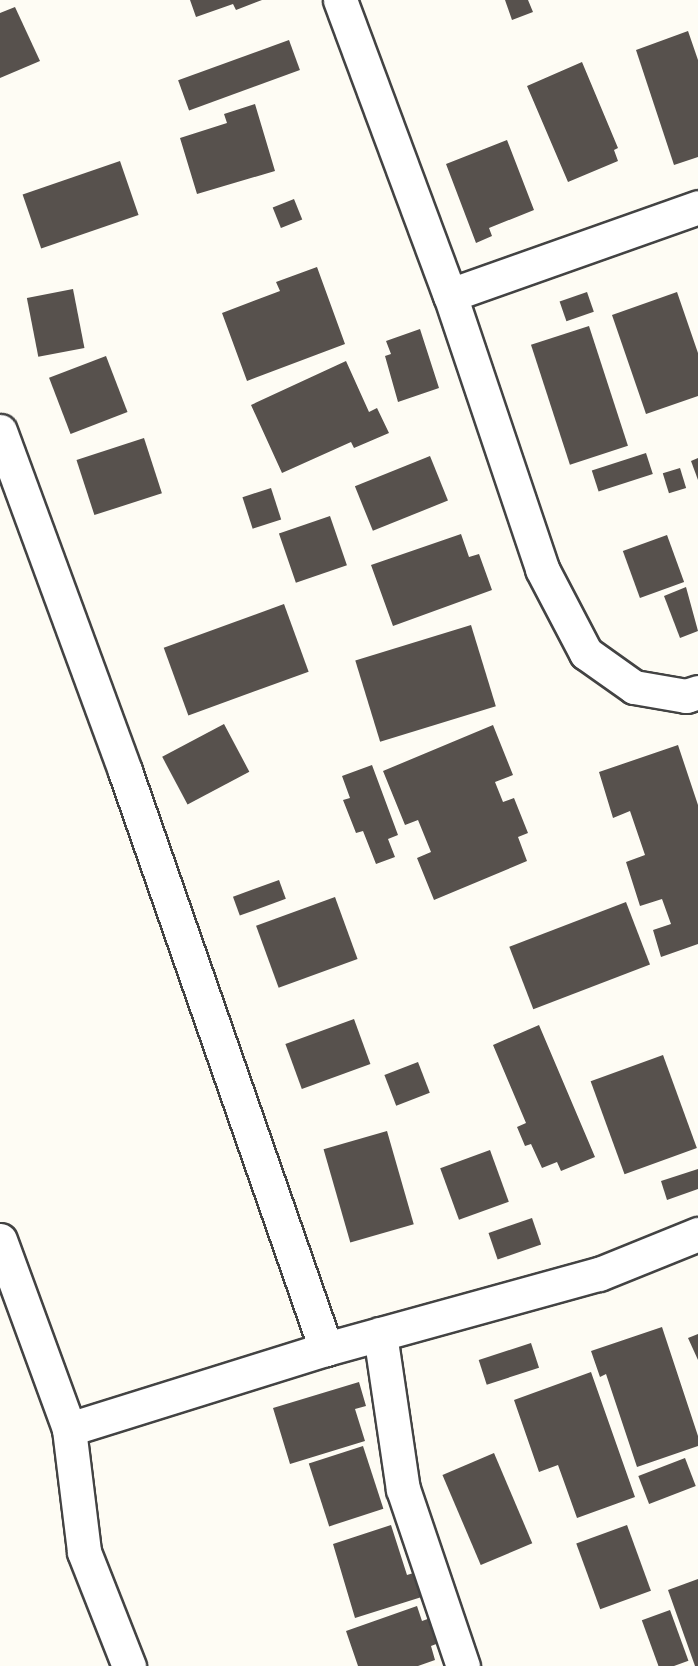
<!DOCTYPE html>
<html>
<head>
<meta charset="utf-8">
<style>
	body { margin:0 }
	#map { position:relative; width:698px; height:1666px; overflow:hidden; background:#fefcf4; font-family:Literata,serif }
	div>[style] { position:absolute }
	.building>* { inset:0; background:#57514d; transform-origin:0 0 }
	.roads { filter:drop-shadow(2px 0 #434343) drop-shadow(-2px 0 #434343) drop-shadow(0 2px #434343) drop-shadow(0 -2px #434343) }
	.minor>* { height:33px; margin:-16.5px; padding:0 16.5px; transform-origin:16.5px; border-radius:16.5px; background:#fff }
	span { translate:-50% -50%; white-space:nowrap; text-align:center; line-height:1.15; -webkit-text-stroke:6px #fff; paint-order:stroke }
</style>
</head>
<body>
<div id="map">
	<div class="building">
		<div style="clip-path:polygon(190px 0,262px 0,236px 10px,233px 4px,196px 17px)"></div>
		<div style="clip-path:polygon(505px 0,528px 0,533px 12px,512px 20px)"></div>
		<div style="clip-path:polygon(15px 7px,40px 61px,0 78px,0 13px)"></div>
		<div style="clip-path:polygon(688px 31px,698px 60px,698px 157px,674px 165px,636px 50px)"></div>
		<div style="left:289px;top:40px;width:32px;height:118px;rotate:70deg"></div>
		<div style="clip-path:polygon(582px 62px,618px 148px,614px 150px,618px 161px,568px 182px,527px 86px)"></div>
		<div style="clip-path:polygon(255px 104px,275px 171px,197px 194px,180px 138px,227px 123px,224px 114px)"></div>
		<div style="clip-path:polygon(507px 140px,534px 210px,489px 228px,492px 236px,476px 243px,446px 164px)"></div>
		<div style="left:120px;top:161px;width:57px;height:103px;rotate:71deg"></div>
		<div style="left:294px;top:199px;width:22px;height:23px;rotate:68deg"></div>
		<div style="clip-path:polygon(317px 267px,345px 344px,247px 381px,222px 313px,280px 291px,276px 282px)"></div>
		<div style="left:73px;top:289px;width:60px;height:47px;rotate:79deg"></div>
		<div style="left:587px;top:292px;width:21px;height:29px;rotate:71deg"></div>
		<div style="clip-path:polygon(677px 292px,698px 353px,698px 396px,646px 414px,612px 315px)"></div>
		<div style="left:589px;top:326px;width:126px;height:61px;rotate:72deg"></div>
		<div style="clip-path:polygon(420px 329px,439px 388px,398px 402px,385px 356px,391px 354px,386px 341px)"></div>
		<div style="left:106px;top:356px;width:60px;height:61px;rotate:69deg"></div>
		<div style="clip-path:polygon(346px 361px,369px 412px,377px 408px,389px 433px,354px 448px,351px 442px,282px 473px,251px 405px)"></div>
		<div style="left:144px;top:438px;width:58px;height:71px;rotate:72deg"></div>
		<div style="left:646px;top:453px;width:22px;height:57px;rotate:72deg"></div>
		<div style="left:430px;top:456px;width:48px;height:81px;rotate:68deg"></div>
		<div style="clip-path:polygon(698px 458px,698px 480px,691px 461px)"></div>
		<div style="left:680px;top:468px;width:21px;height:18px;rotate:73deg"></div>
		<div style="left:271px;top:488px;width:33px;height:30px;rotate:72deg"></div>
		<div style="left:330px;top:516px;width:52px;height:54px;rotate:71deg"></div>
		<div style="clip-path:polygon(461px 534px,469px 557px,479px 554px,492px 590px,393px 626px,371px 565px)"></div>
		<div style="left:667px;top:535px;width:50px;height:47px;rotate:70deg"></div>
		<div style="clip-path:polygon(686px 587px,698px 631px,680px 638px,664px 596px)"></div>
		<div style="left:284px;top:604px;width:72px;height:128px;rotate:70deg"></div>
		<div style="left:471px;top:625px;width:85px;height:121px;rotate:73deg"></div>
		<div style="left:224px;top:724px;width:54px;height:70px;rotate:62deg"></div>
		<div style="clip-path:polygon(493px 725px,513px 775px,495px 782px,503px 802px,514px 798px,528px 833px,518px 837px,527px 861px,434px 900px,417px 858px,431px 852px,418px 820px,405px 825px,383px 771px)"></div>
		<div style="clip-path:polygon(678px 745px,698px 805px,698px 944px,661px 957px,653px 930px,671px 924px,662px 899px,640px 906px,626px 862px,645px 855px,630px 811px,613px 818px,599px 772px)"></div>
		<div style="clip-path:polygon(372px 765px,398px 835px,388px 839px,395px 857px,376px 864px,363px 831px,356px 833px,343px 800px,350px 798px,342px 776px)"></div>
		<div style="left:279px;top:880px;width:20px;height:49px;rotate:70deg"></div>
		<div style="left:335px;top:897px;width:66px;height:84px;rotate:70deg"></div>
		<div style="left:626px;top:902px;width:67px;height:125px;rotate:69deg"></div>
		<div style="left:354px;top:1019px;width:48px;height:73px;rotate:70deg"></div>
		<div style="clip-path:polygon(539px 1025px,595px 1157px,561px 1171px,557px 1162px,542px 1168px,531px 1144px,525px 1146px,517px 1127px,526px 1123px,493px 1045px)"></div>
		<div style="left:663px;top:1055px;width:99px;height:77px;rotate:70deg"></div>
		<div style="left:418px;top:1062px;width:33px;height:36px;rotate:69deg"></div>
		<div style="left:387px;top:1131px;width:97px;height:66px;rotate:74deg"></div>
		<div style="left:490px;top:1150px;width:55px;height:53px;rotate:70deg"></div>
		<div style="clip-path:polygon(698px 1169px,698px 1189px,667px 1200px,661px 1181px)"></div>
		<div style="left:532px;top:1218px;width:28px;height:46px;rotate:71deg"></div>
		<div style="clip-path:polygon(662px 1327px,698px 1436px,698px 1446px,637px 1467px,606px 1374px,600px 1377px,591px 1351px)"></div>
		<div style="clip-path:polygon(698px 1334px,698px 1360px,688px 1338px)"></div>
		<div style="left:531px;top:1343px;width:26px;height:55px;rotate:72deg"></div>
		<div style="clip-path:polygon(591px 1372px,635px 1497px,577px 1518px,558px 1465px,539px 1472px,514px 1400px)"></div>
		<div style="clip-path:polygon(359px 1382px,366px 1406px,355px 1409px,365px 1441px,290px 1464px,273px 1408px)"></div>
		<div style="left:363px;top:1446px;width:66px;height:57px;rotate:72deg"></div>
		<div style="left:494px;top:1453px;width:98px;height:56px;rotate:67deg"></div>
		<div style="left:685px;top:1458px;width:30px;height:50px;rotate:69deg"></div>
		<div style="clip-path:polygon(391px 1525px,407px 1575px,420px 1571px,428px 1595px,355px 1618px,333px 1544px)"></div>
		<div style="left:627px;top:1525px;width:70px;height:54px;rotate:70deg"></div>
		<div style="clip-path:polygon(698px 1579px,698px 1666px,695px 1666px,668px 1590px)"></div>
		<div style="clip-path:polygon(417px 1606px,422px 1621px,436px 1616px,444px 1641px,431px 1646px,435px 1660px,418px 1666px,358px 1666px,346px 1631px)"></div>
		<div style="left:670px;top:1610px;width:54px;height:30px;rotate:70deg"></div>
	</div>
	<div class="roads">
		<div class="minor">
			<div style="left:340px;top:0;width:315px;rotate:69.6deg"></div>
			<div style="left:450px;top:295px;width:289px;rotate:71.4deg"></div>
			<div style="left:542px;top:569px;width:95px;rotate:62.4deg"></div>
			<div style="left:586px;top:653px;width:59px;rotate:35.3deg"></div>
			<div style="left:634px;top:687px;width:53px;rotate:9.8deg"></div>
			<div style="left:686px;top:696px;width:13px;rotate:-18deg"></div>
			<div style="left:450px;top:295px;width:263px;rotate:-19.5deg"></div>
			<div style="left:0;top:431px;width:362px;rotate:69.8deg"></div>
			<div style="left:125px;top:771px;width:612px;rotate:70.82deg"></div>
			<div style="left:0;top:1240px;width:201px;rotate:69.9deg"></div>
			<div style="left:69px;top:1429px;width:124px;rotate:83deg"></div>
			<div style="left:84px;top:1552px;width:123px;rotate:68.5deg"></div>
			<div style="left:380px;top:1334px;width:157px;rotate:81.6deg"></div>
			<div style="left:403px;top:1489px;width:187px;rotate:71.3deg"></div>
			<div style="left:69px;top:1429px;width:269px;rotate:-17.3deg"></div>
			<div style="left:326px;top:1349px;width:283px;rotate:-15.4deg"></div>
			<div style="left:599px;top:1274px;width:107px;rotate:-22deg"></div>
		</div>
	</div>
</div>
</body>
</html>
